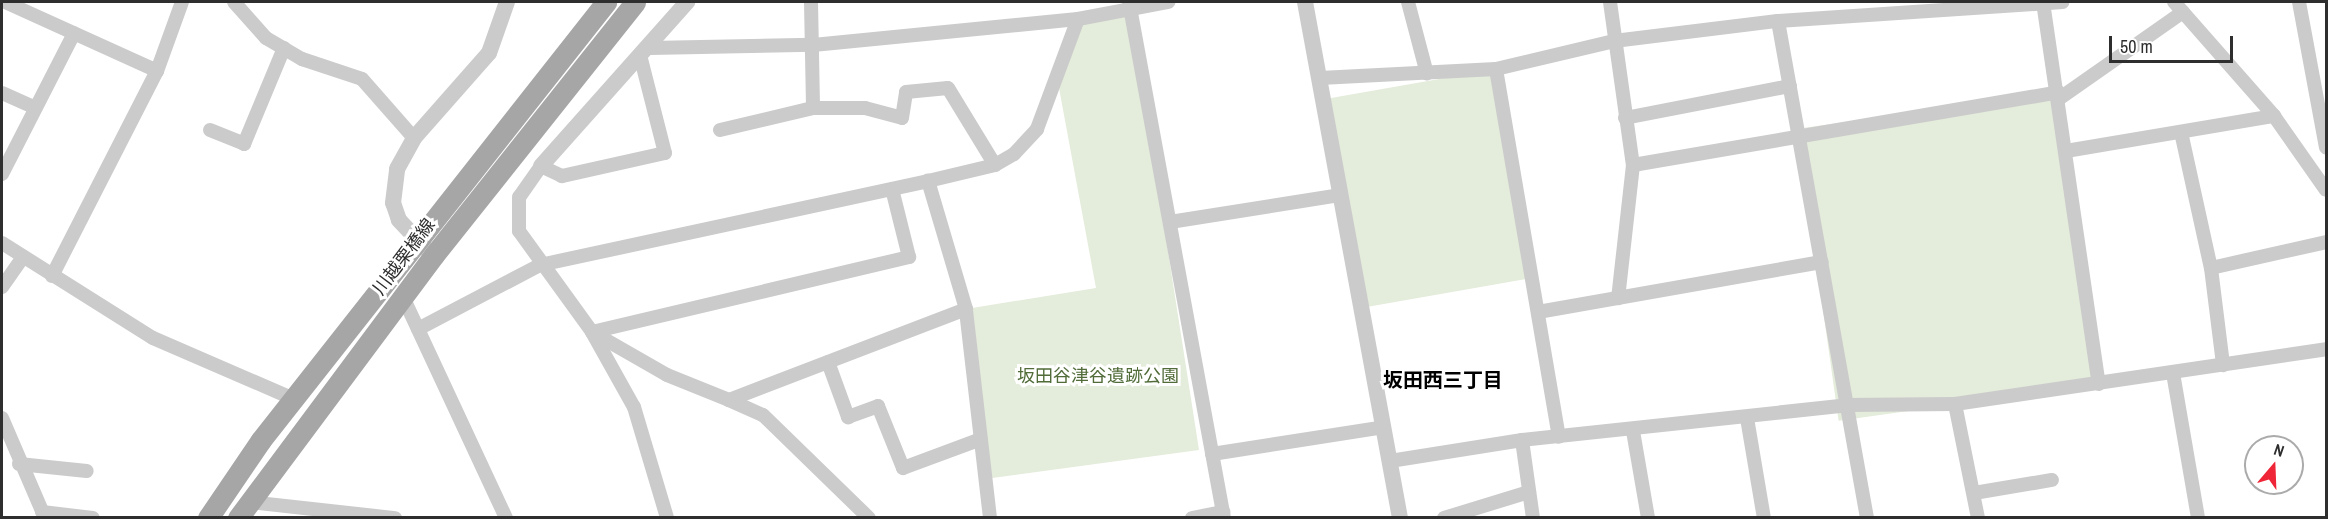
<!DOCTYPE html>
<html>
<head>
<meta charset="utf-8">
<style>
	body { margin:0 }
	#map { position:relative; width:2328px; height:519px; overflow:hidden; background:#fff; font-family:"Archivo Narrow","Noto Sans JP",sans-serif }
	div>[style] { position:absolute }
	.green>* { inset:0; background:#e4ecdb; transform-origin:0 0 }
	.minor>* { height:14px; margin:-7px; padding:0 7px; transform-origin:7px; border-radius:7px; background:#cbcbcb }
	.tertiary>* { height:16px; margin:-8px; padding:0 8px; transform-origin:8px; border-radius:8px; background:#cbcbcb }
	.primary>* { height:21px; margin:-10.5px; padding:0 10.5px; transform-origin:10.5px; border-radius:10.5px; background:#a6a6a6 }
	span { translate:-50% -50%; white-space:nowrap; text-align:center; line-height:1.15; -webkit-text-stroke:6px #fff; paint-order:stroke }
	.street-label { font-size:18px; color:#2e2e2e }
	.park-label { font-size:18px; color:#516c39 }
	.neighbourhood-label { font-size:20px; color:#000; font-weight:700 }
	.frame { position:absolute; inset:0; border:3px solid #2e2e2e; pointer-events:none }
	.north { position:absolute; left:2244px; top:435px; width:60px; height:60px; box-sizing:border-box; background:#fff; border:2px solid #ababab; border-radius:50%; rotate:19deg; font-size:16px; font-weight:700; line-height:24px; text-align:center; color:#2e2e2e }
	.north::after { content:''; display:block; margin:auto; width:21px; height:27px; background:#ef2637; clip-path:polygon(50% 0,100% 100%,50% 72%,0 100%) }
	.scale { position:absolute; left:2109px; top:36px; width:124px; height:27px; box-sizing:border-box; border:3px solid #2e2e2e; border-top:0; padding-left:8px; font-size:18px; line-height:21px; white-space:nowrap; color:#2e2e2e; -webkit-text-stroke:4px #fff; paint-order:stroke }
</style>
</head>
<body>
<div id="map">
	<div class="green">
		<div style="clip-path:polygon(1130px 8px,1199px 450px,985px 479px,966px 309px,1096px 288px,1057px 77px,1078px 19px)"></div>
		<div style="left:1496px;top:69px;width:212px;height:176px;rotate:80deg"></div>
		<div style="left:2059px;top:92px;width:295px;height:264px;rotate:82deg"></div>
	</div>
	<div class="minor">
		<div style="left:5px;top:2px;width:167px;rotate:24.4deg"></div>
		<div style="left:234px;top:2px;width:48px;rotate:48.4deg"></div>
		<div style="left:266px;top:38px;width:42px;rotate:30.3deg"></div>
		<div style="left:302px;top:59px;width:63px;rotate:18.4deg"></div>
		<div style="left:362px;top:79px;width:79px;rotate:48.6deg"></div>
		<div style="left:811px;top:2px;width:106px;rotate:88.9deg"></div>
		<div style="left:813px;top:108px;width:52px"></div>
		<div style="left:865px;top:108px;width:38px;rotate:15deg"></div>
		<div style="left:902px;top:118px;width:26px;rotate:-81deg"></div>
		<div style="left:906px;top:92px;width:42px;rotate:-5.4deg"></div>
		<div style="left:948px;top:88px;width:90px;rotate:58.6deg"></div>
		<div style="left:1129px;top:2px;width:525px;rotate:79.57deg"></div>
		<div style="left:1408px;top:2px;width:74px;rotate:75.2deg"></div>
		<div style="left:1610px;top:2px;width:165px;rotate:82deg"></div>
		<div style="left:1633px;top:165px;width:134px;rotate:96.4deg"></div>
		<div style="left:2043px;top:2px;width:386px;rotate:81.7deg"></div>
		<div style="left:2174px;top:2px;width:152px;rotate:48.7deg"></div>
		<div style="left:2274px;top:116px;width:90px;rotate:54.9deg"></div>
		<div style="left:2299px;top:2px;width:148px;rotate:79.5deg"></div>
		<div style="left:1778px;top:21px;width:505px;rotate:79.85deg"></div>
		<div style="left:650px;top:48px;width:163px;rotate:-1.1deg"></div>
		<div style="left:813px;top:45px;width:266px;rotate:-5.6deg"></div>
		<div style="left:1078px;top:19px;width:92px;rotate:-10.7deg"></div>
		<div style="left:641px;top:59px;width:97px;rotate:75.7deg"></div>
		<div style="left:665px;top:153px;width:106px;rotate:167.4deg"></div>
		<div style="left:562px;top:176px;width:23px;rotate:-155deg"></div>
		<div style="left:541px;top:166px;width:38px;rotate:125deg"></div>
		<div style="left:519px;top:197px;width:34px;rotate:90deg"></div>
		<div style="left:519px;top:231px;width:125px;rotate:54.1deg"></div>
		<div style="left:592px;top:332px;width:86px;rotate:60.8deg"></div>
		<div style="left:634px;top:407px;width:116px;rotate:73.4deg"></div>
		<div style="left:1496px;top:69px;width:373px;rotate:80.3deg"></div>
		<div style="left:1320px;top:78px;width:176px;rotate:-2.9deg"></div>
		<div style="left:1496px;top:69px;width:121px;rotate:-13.3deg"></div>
		<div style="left:1614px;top:41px;width:165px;rotate:-7deg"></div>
		<div style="left:1778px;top:21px;width:285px;rotate:-3.8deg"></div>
		<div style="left:2px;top:93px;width:36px;rotate:24deg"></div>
		<div style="left:2060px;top:98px;width:150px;rotate:-35deg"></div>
		<div style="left:1625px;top:118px;width:168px;rotate:-11deg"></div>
		<div style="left:210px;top:130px;width:37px;rotate:22deg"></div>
		<div style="left:244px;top:144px;width:104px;rotate:-67.4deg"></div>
		<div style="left:720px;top:130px;width:96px;rotate:-13.3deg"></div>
		<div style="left:2181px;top:132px;width:139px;rotate:77.6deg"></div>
		<div style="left:2211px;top:268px;width:98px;rotate:82.9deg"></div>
		<div style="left:2066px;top:151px;width:211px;rotate:-9.6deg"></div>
		<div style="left:1633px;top:165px;width:432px;rotate:-9.7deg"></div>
		<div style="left:2px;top:174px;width:158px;rotate:-62.9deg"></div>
		<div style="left:1170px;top:222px;width:173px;rotate:-9deg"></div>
		<div style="left:2px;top:243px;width:178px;rotate:32.2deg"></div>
		<div style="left:153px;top:338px;width:156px;rotate:23.4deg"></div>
		<div style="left:2211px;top:268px;width:118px;rotate:-12.7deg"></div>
		<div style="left:52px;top:276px;width:230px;rotate:-62.9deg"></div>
		<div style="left:157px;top:71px;width:73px;rotate:-70.1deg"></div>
		<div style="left:2px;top:287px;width:37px;rotate:-55deg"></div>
		<div style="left:403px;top:297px;width:244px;rotate:65deg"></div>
		<div style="left:1538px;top:312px;width:288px;rotate:-10deg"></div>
		<div style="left:418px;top:329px;width:138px;rotate:-27.7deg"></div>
		<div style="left:540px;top:265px;width:397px;rotate:-12.2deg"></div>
		<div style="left:592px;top:332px;width:86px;rotate:29.8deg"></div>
		<div style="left:667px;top:375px;width:67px;rotate:22deg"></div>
		<div style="left:729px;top:400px;width:254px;rotate:-21deg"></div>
		<div style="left:592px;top:332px;width:326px;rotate:-13.3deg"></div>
		<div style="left:909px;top:257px;width:70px;rotate:-104deg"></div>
		<div style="left:828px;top:362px;width:59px;rotate:70deg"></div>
		<div style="left:848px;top:417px;width:32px;rotate:-20deg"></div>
		<div style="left:878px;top:406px;width:67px;rotate:68deg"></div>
		<div style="left:903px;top:468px;width:83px;rotate:-20.4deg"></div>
		<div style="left:2173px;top:373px;width:147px;rotate:80.2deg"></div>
		<div style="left:729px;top:400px;width:37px;rotate:24deg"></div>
		<div style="left:763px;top:415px;width:148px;rotate:44.2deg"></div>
		<div style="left:1955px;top:404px;width:116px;rotate:78.6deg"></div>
		<div style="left:2px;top:418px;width:109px;rotate:66.7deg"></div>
		<div style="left:1747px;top:418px;width:101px;rotate:80.4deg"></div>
		<div style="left:1633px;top:431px;width:88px;rotate:80.2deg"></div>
		<div style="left:1522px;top:440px;width:79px;rotate:82deg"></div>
		<div style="left:1212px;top:454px;width:174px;rotate:-8.9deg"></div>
		<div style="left:1390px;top:461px;width:134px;rotate:-9deg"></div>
		<div style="left:1522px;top:440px;width:329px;rotate:-6.1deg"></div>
		<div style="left:1849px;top:405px;width:106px;rotate:-0.5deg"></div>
		<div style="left:1955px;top:404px;width:375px;rotate:-8.4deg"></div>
		<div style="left:19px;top:464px;width:68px;rotate:5.9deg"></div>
		<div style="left:1974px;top:493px;width:79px;rotate:-9.5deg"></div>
		<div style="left:249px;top:502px;width:147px;rotate:6.3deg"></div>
		<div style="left:42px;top:512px;width:51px;rotate:6.7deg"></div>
		<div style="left:990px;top:518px;width:210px;rotate:-96.6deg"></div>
		<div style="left:966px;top:309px;width:134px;rotate:-106.5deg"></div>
		<div style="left:928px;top:181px;width:69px;rotate:-13.4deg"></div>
		<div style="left:995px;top:165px;width:22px;rotate:-30deg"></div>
		<div style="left:1014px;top:154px;width:34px;rotate:-47deg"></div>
		<div style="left:1037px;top:129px;width:117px;rotate:-69.6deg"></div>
		<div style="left:1192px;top:518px;width:32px;rotate:-11deg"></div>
		<div style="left:1444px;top:518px;width:89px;rotate:-17deg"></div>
	</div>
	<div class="tertiary">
		<div style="left:1305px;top:2px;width:525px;rotate:79.57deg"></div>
		<div style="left:541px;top:166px;width:220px;rotate:-48.3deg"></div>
		<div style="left:426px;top:249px;width:40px;rotate:-133deg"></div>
		<div style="left:399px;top:220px;width:18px;rotate:-109deg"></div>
		<div style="left:393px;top:203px;width:34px;rotate:-83deg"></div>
		<div style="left:397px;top:169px;width:35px;rotate:-61deg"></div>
		<div style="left:414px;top:138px;width:113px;rotate:-48.6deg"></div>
		<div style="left:489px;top:53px;width:54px;rotate:-70.6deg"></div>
	</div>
	<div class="primary">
		<div style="left:208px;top:518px;width:94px;rotate:-55.8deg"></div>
		<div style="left:261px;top:440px;width:558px;rotate:-51.77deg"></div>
		<div style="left:238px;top:518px;width:328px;rotate:-53.3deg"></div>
		<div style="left:434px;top:255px;width:323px;rotate:-51.5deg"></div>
	</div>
	<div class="street-label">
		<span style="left:404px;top:257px;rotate:-53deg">川越栗橋線</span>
	</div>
	<div class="park-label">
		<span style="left:1098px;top:376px">坂田谷津谷遺跡公園</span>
	</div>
	<div class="neighbourhood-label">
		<span style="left:1443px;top:379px">坂田西三丁目</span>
	</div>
	<div class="frame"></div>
	<div class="north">N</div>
	<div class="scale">50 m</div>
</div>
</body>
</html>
